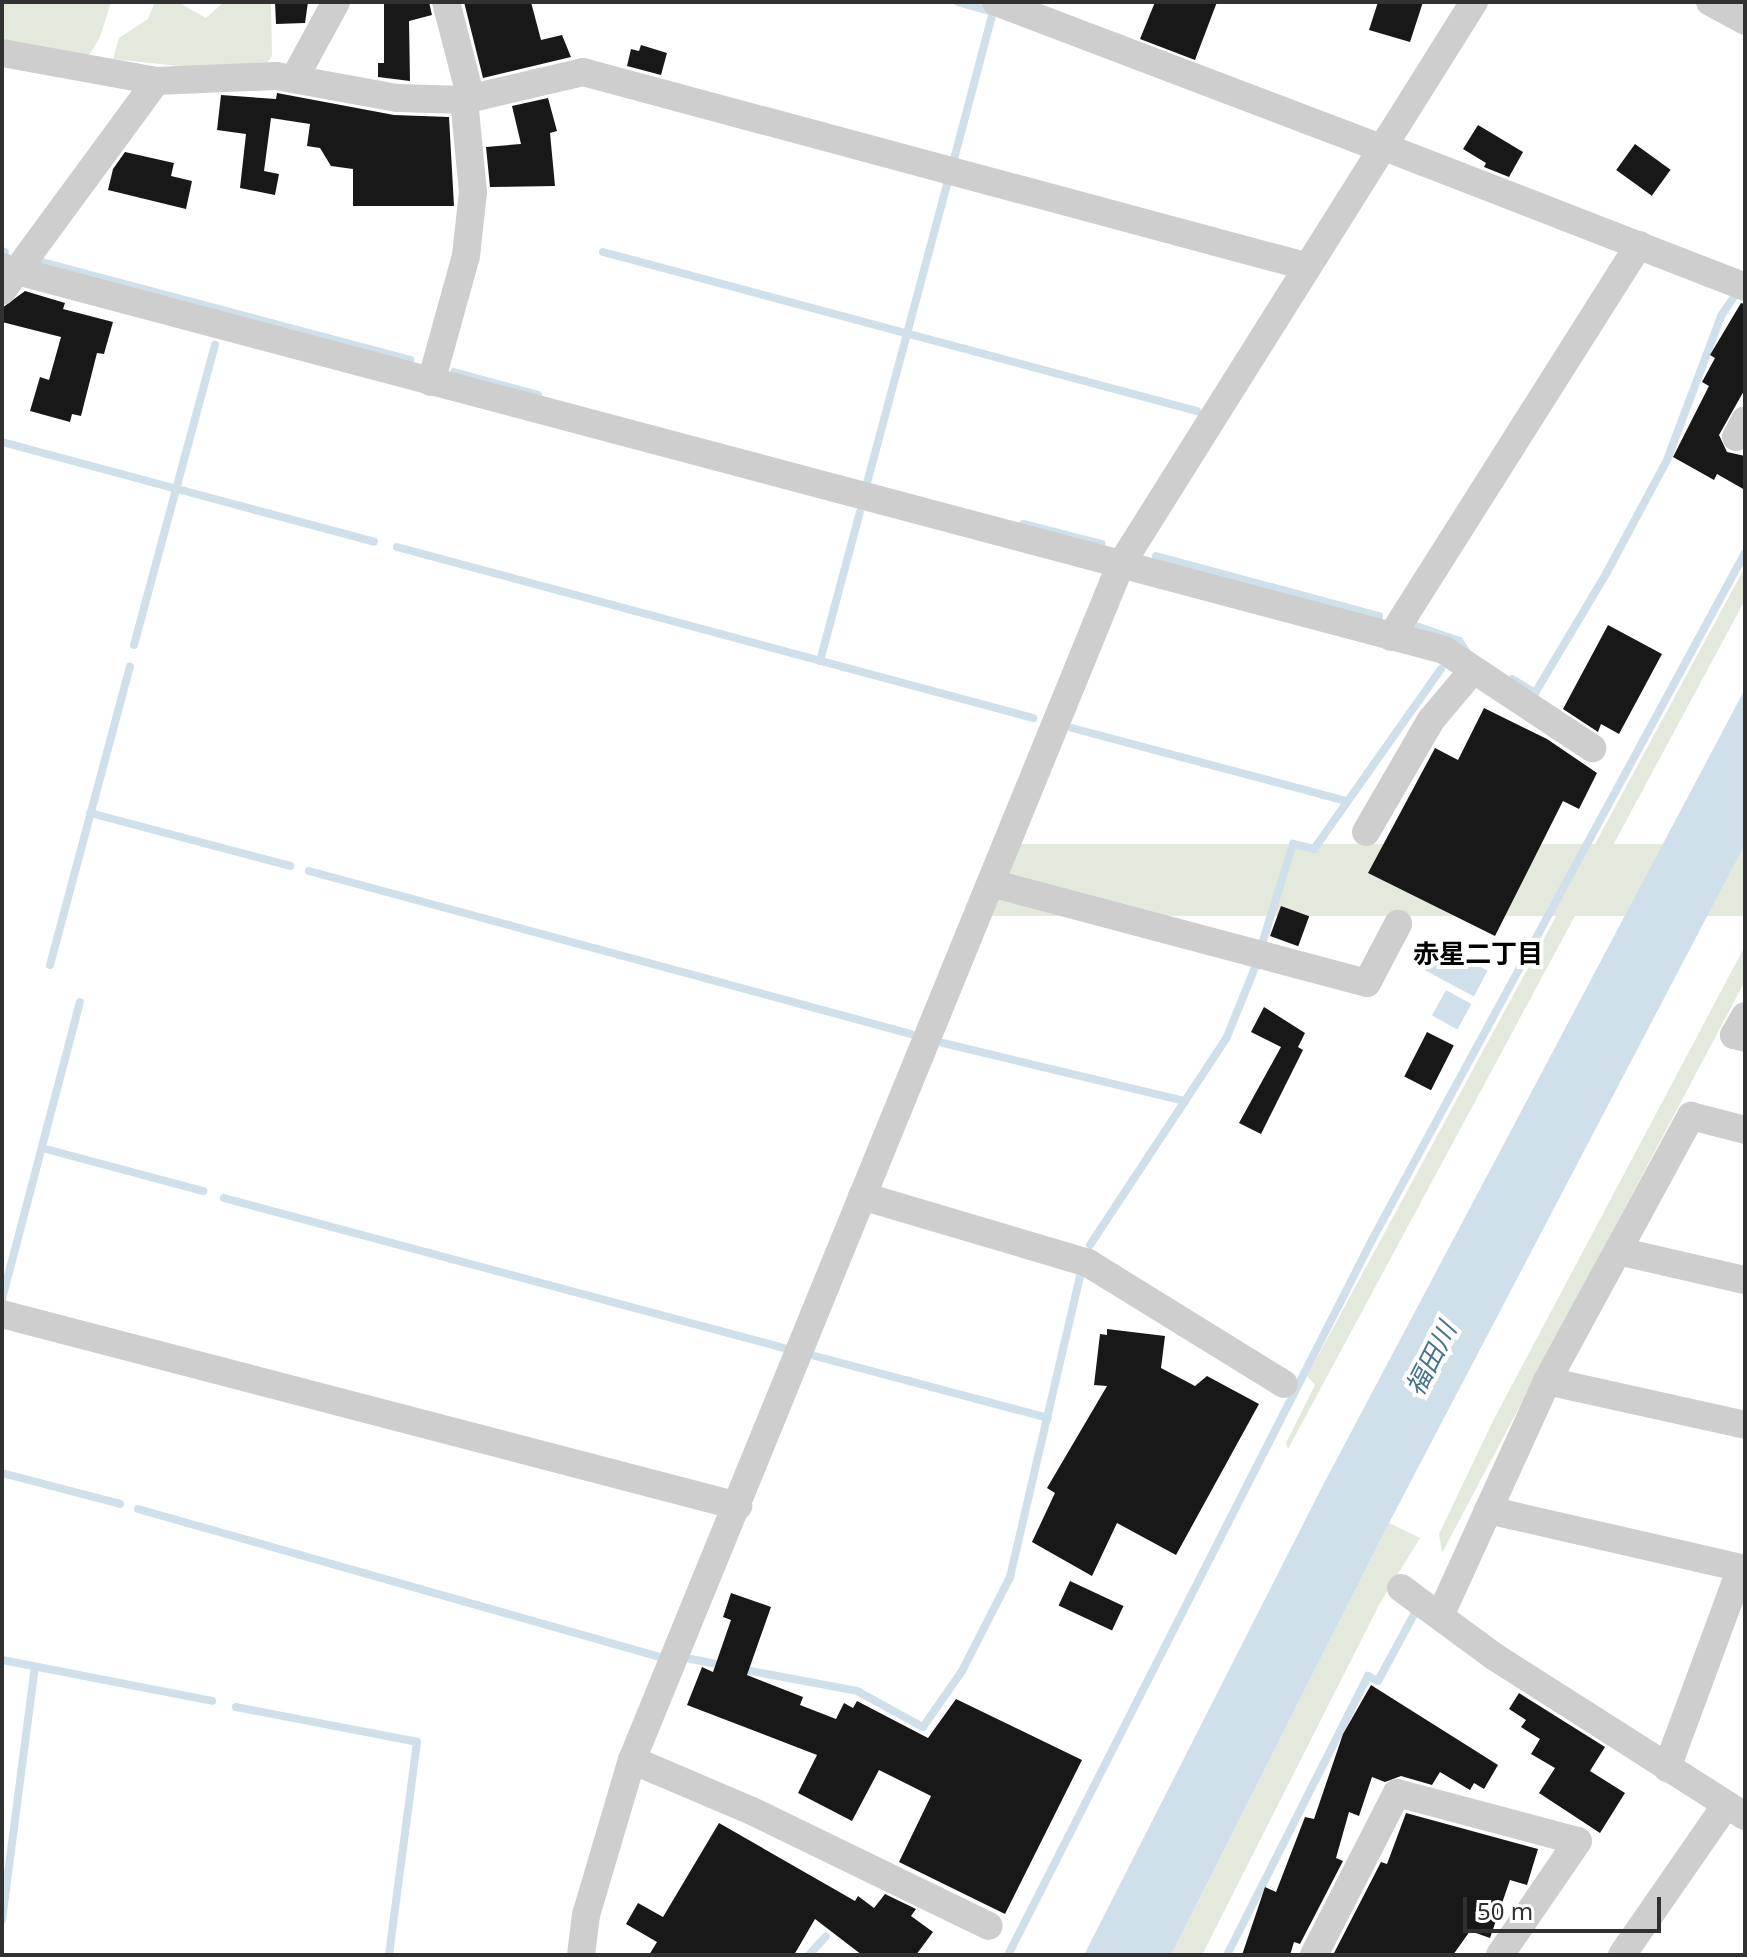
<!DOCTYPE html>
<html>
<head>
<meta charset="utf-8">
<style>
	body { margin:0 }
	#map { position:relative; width:1747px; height:1957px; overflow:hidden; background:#fff; font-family:"Noto Sans","Noto Sans JP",sans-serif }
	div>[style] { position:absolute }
	.green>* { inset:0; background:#e4e9de; transform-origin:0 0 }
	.water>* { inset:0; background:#cfe0ea; transform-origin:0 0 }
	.stream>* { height:8px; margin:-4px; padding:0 4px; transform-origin:4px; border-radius:4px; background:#cfe0ea }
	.building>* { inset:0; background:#181818; transform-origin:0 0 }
	.minor>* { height:28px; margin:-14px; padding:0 14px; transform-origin:14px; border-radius:14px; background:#cecece }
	span { translate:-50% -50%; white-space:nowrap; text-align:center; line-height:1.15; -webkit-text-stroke:8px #fff; paint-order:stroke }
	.neighbourhood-label { font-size:26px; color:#000; font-weight:700 }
	.water-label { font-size:26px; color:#46728c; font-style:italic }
	.frame { position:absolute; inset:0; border:4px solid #313131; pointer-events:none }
	.scale { position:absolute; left:1463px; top:1897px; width:198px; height:36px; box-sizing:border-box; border:4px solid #313131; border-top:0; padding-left:10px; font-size:24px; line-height:28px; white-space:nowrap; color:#313131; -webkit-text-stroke:6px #fff; paint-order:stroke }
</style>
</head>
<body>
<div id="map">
	<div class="green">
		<div style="clip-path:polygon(2px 2px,111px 2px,100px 37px,84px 64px,2px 48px)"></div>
		<div style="clip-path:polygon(155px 2px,178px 2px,206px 18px,224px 2px,271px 2px,272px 56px,267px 63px,188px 67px,113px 59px,119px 38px,148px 19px)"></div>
		<div style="clip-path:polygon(1745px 567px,1745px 600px,1288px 1449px,1286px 1443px,1315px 1385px,1307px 1376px)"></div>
		<div style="left:1745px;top:844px;width:72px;height:753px;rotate:90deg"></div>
		<div style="clip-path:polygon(1745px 946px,1745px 981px,1442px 1553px,1439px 1534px,1493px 1421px)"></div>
		<div style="clip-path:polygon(1389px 1523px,1420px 1538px,1379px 1605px,1202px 1955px,1171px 1955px)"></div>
	</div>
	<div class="water">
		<div style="clip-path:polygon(1745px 689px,1745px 844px,1389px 1523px,1171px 1955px,1084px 1955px,1322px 1487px)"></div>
		<div style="left:1439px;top:945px;width:55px;height:29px;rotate:28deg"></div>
		<div style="left:1446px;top:990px;width:29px;height:29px;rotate:29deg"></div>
	</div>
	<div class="stream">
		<div style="left:953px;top:163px;width:156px;rotate:-75.2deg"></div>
		<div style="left:993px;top:12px;width:37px;rotate:-164deg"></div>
		<div style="left:2px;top:251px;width:3px;rotate:18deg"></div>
		<div style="left:603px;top:252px;width:615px;rotate:14.99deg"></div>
		<div style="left:42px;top:262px;width:381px;rotate:14.9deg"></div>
		<div style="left:454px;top:372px;width:87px;rotate:15.3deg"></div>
		<div style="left:2px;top:442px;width:385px;rotate:15deg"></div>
		<div style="left:867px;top:483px;width:316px;rotate:-75deg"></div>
		<div style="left:1023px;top:524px;width:81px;rotate:14.2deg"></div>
		<div style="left:397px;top:547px;width:659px;rotate:15.05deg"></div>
		<div style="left:1156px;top:556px;width:231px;rotate:15.1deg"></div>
		<div style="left:1416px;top:626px;width:46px;rotate:19.2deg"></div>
		<div style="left:1459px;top:641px;width:12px;rotate:55deg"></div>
		<div style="left:134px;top:645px;width:311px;rotate:-74.9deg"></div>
		<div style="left:820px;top:661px;width:154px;rotate:-75deg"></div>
		<div style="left:1512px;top:679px;width:27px;rotate:31deg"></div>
		<div style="left:1535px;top:693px;width:141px;rotate:-59.2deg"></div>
		<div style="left:1607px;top:572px;width:127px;rotate:-61.8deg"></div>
		<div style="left:1667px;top:460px;width:154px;rotate:-69.4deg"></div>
		<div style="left:1721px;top:316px;width:30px;rotate:-56deg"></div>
		<div style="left:1072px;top:728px;width:285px;rotate:14.9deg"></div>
		<div style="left:90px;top:813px;width:207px;rotate:14.8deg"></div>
		<div style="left:309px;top:871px;width:624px;rotate:15.15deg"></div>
		<div style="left:1262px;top:944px;width:105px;rotate:-72.8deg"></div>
		<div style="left:1293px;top:844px;width:22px;rotate:13deg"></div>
		<div style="left:1314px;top:849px;width:220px;rotate:-54.8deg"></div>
		<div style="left:50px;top:965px;width:309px;rotate:-75deg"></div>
		<div style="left:943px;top:1043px;width:249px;rotate:13.5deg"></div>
		<div style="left:42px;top:1148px;width:167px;rotate:15deg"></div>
		<div style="left:224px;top:1198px;width:580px;rotate:15deg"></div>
		<div style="left:1090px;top:1245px;width:247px;rotate:-56.6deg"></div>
		<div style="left:1226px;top:1039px;width:80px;rotate:-67.9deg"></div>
		<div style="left:2px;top:1299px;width:307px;rotate:-75.3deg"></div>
		<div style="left:815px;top:1356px;width:241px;rotate:14.9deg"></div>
		<div style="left:2px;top:1473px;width:122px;rotate:14.7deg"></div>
		<div style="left:138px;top:1509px;width:543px;rotate:15.83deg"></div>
		<div style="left:691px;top:1659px;width:36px;rotate:11deg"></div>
		<div style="left:2px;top:1660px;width:214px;rotate:11deg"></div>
		<div style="left:740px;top:1669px;width:119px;rotate:10.6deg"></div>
		<div style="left:857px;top:1691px;width:75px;rotate:28.6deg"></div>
		<div style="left:923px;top:1727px;width:68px;rotate:-55.1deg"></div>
		<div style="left:962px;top:1671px;width:106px;rotate:-62.9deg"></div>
		<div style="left:1010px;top:1577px;width:310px;rotate:-76.9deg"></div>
		<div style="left:236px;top:1707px;width:184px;rotate:10.9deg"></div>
		<div style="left:417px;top:1742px;width:215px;rotate:97.5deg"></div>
		<div style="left:2px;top:1920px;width:255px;rotate:-82.6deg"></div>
		<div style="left:809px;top:1955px;width:25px;rotate:-48deg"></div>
		<div style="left:1008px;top:1955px;width:802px;rotate:-63.02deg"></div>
		<div style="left:1372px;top:1240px;width:782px;rotate:-61.5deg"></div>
		<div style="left:1227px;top:1955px;width:313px;rotate:-63.2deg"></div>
		<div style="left:1368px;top:1676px;width:11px;rotate:27deg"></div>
		<div style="left:1378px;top:1681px;width:84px;rotate:-61.6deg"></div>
	</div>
	<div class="building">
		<div style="clip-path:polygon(275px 2px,308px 2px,305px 23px,276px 24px)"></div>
		<div style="clip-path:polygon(384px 2px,429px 2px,432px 15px,409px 21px,410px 81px,378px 77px,378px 63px,384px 63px)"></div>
		<div style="clip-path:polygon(464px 2px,531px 2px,541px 40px,562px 35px,571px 57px,483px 78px)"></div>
		<div style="clip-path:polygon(1155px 2px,1217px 2px,1195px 60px,1140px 39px)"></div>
		<div style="clip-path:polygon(1378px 2px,1423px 2px,1410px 42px,1369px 30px)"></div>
		<div style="clip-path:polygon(641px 45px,667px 53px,661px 75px,627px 66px,631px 49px,639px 51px)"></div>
		<div style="clip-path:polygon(277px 93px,394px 115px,449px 117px,454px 206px,353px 206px,353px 169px,331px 166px,320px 148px,307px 146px,310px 124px,271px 118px,264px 171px,279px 174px,275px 195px,240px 188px,246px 134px,217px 130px,221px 95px,276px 99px)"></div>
		<div style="clip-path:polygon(548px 98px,557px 131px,550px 133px,555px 186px,490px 187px,486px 147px,521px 144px,512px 106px)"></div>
		<div style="clip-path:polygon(1478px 125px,1523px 152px,1509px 177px,1484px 167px,1486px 163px,1463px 149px)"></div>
		<div style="left:1635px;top:144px;width:44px;height:32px;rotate:36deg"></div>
		<div style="clip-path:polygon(125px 152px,174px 163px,171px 176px,192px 181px,186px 209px,108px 190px,113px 169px)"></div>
		<div style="clip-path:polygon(25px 291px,65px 303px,63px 309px,113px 322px,104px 354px,97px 353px,81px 416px,72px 414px,70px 422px,30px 411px,40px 377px,49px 380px,61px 337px,2px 322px,2px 308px)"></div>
		<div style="clip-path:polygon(1741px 303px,1745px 304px,1745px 389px,1719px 435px,1727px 452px,1745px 456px,1745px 490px,1717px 474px,1714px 480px,1673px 457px,1709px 386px,1702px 382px,1715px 358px,1710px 355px)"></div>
		<div style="clip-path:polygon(1608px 625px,1662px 654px,1619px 734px,1601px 724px,1598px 732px,1563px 709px)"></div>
		<div style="clip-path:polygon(1484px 708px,1547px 739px,1597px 773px,1579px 809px,1563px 801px,1495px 936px,1368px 873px,1435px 748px,1458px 760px)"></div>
		<div style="left:1281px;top:906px;width:30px;height:32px;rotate:20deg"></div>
		<div style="clip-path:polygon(1264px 1007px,1305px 1033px,1298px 1047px,1303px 1050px,1261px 1134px,1239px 1123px,1281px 1047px,1251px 1032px)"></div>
		<div style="left:1427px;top:1032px;width:30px;height:50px;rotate:27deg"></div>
		<div style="clip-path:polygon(1107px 1329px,1165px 1336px,1161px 1368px,1195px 1386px,1207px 1376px,1259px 1404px,1176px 1555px,1117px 1523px,1092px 1576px,1032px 1542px,1055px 1493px,1047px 1488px,1107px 1386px,1094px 1385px,1100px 1334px,1107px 1335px)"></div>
		<div style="left:1070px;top:1581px;width:59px;height:27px;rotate:25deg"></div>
		<div style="clip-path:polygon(731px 1593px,771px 1607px,747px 1675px,803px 1697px,800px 1705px,836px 1719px,844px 1703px,853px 1708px,857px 1701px,928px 1738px,956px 1699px,1082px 1760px,1005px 1914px,899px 1862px,931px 1796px,879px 1770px,852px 1821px,798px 1793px,817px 1755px,687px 1705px,702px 1667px,713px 1672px,731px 1620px,723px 1617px)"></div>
		<div style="clip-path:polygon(1371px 1685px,1498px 1765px,1484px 1789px,1474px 1783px,1470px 1790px,1440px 1772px,1432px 1785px,1401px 1776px,1385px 1782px,1372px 1777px,1359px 1816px,1349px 1812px,1336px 1858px,1343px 1861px,1300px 1944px,1294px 1942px,1290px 1955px,1242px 1955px,1265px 1887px,1276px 1892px,1305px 1817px,1314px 1819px,1343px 1734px)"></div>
		<div style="clip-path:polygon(1519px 1693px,1605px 1747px,1590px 1771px,1625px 1793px,1600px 1833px,1539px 1793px,1555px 1768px,1531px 1754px,1540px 1739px,1521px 1727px,1526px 1720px,1509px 1709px)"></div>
		<div style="clip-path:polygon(1406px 1813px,1538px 1849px,1527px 1885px,1510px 1880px,1490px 1938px,1470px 1931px,1453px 1955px,1333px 1955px,1381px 1862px,1387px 1864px)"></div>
		<div style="clip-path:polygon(719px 1823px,855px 1901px,858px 1896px,874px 1908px,885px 1894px,916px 1909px,911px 1916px,933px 1932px,916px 1955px,862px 1955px,815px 1919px,794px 1955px,649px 1955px,657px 1942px,626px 1924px,638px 1903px,663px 1917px)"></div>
	</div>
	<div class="minor">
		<div style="left:446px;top:2px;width:100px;rotate:75.5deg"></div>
		<div style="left:996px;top:2px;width:411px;rotate:20.8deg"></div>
		<div style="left:1710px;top:2px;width:40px;rotate:28deg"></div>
		<div style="left:2px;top:53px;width:157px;rotate:10.3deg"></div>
		<div style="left:156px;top:81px;width:120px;rotate:-2.4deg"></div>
		<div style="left:276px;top:76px;width:123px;rotate:10.3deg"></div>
		<div style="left:397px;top:98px;width:67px;rotate:1.7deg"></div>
		<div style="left:464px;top:100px;width:122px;rotate:-13.2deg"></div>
		<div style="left:583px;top:72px;width:748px;rotate:15.04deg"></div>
		<div style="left:294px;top:79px;width:88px;rotate:-61.4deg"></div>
		<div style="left:1382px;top:146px;width:389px;rotate:21.2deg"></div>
		<div style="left:2px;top:267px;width:1492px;rotate:14.87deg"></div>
		<div style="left:1444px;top:650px;width:178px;rotate:33.5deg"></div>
		<div style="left:2px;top:291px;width:260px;rotate:-53.7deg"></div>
		<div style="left:431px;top:382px;width:131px;rotate:-74.5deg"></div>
		<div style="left:466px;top:256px;width:64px;rotate:-83.8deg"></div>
		<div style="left:473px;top:192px;width:92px;rotate:-95.6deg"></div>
		<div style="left:1736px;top:437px;width:19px;rotate:-62deg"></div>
		<div style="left:1391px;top:637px;width:464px;rotate:-57.7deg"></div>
		<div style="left:1366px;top:832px;width:129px;rotate:-59.9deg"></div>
		<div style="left:1431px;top:720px;width:65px;rotate:-50deg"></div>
		<div style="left:991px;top:883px;width:389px;rotate:14.9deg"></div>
		<div style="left:1367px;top:983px;width:67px;rotate:-62.3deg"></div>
		<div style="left:1745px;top:1016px;width:22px;rotate:120deg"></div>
		<div style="left:1734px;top:1035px;width:11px;rotate:15deg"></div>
		<div style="left:862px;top:1196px;width:236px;rotate:16.5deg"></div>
		<div style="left:1088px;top:1263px;width:230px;rotate:31.7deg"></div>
		<div style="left:1618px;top:1251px;width:130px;rotate:12.9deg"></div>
		<div style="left:2px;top:1314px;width:761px;rotate:14.62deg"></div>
		<div style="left:1547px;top:1381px;width:203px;rotate:12.5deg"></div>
		<div style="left:1488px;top:1510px;width:264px;rotate:12.9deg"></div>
		<div style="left:1401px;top:1588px;width:117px;rotate:36.3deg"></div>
		<div style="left:1495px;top:1657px;width:296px;rotate:32.5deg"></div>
		<div style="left:1440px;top:1616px;width:258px;rotate:-65.5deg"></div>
		<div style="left:1547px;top:1381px;width:302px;rotate:-61.5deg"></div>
		<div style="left:1691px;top:1116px;width:56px;rotate:14.5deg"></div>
		<div style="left:632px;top:1760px;width:130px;rotate:23deg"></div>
		<div style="left:752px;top:1811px;width:263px;rotate:25.9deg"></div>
		<div style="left:1667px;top:1768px;width:213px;rotate:-69.7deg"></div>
		<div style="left:581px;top:1955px;width:40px;rotate:-82.9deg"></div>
		<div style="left:586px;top:1915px;width:162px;rotate:-73.5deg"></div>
		<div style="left:632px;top:1760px;width:1290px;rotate:-67.77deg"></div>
		<div style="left:1120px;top:566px;width:666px;rotate:-57.89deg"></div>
		<div style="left:1314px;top:1955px;width:182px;rotate:-62.9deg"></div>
		<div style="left:1397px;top:1793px;width:187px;rotate:14.9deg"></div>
		<div style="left:1578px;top:1841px;width:138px;rotate:124.4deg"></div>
		<div style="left:1622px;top:1955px;width:181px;rotate:-55.3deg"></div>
	</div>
	<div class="neighbourhood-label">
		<span style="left:1478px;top:954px">赤星二丁目</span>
	</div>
	<div class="water-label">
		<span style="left:1431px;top:1359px;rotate:-63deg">福田川</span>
	</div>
	<div class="frame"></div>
	<div class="scale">50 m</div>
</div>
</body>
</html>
